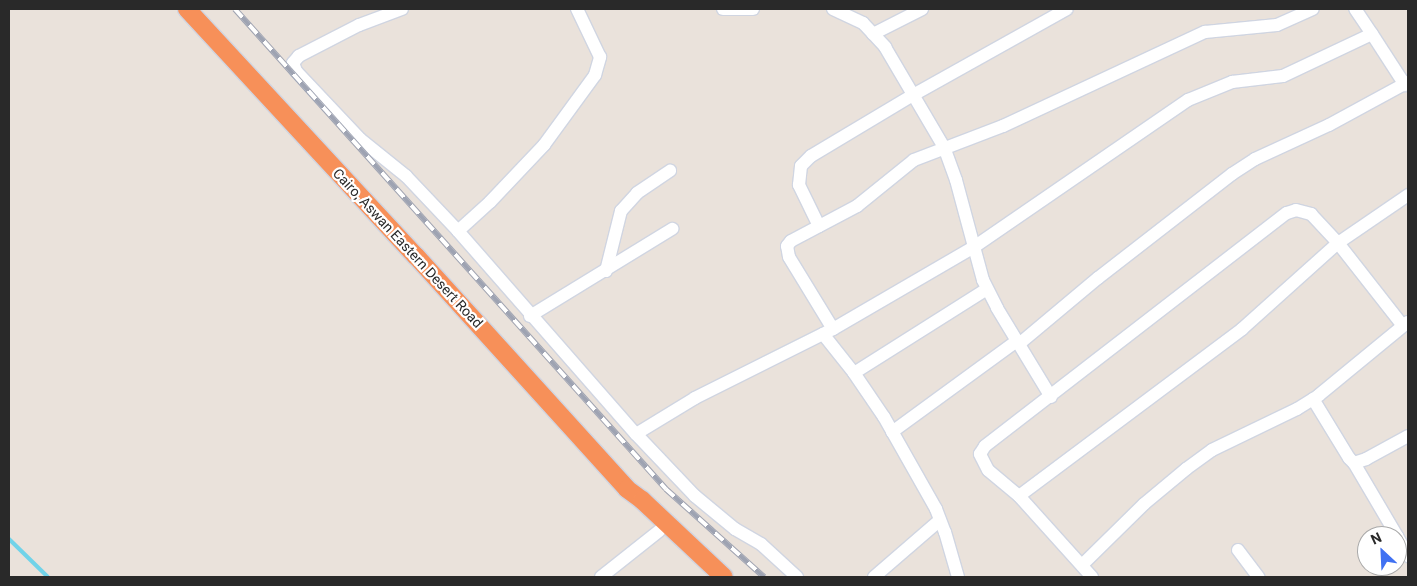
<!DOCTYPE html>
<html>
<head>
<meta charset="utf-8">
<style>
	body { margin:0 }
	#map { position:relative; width:1417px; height:586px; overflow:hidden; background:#eae2db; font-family:Roboto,sans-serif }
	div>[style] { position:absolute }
	.stream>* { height:4px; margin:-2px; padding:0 2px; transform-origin:2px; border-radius:2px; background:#71d3e9 }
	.roads { filter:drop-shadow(1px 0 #d0d5e1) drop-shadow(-1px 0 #d0d5e1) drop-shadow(0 1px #d0d5e1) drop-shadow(0 -1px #d0d5e1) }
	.minor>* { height:12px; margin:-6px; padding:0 6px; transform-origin:6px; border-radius:6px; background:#fff }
	.highway>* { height:18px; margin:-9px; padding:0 9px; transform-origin:9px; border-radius:9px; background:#f79059 }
	.rail>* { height:5.5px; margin-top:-2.75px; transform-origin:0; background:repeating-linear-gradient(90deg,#fff 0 11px,#9ea3b2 0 22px); box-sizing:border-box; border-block:1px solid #9ea3b2 }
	span { translate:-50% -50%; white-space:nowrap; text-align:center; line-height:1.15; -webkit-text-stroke:4.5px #fff; paint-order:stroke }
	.street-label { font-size:14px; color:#292929 }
	.frame { position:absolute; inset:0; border:10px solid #292929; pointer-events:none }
	.north { position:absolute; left:1357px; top:526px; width:50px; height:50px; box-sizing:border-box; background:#fff; border:1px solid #a9a9a9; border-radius:50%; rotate:335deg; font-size:14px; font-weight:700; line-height:20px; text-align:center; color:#292929 }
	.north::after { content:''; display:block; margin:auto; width:18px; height:22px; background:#4071f2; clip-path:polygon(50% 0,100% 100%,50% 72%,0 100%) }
</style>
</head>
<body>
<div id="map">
	<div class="stream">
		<div style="left:9px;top:539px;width:54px;rotate:44.3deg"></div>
	</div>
	<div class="roads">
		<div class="minor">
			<div style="left:402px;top:9px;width:46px;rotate:159.6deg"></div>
			<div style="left:359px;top:25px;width:68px;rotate:152.7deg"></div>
			<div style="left:299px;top:56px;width:9px;rotate:131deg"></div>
			<div style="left:293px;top:63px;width:9px;rotate:69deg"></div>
			<div style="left:296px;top:71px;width:93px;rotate:46.7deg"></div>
			<div style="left:360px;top:139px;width:59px;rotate:38.8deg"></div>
			<div style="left:406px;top:176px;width:76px;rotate:46.6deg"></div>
			<div style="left:458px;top:231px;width:270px;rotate:48.8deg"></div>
			<div style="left:636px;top:434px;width:86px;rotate:46.4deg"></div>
			<div style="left:695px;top:496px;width:52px;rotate:39.5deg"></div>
			<div style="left:735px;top:529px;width:30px;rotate:30deg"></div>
			<div style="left:761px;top:544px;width:49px;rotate:42.5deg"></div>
			<div style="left:723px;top:9px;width:30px"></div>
			<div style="left:833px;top:9px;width:33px;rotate:25deg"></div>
			<div style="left:863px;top:23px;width:33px;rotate:47deg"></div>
			<div style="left:885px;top:47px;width:116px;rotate:59.5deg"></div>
			<div style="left:944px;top:147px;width:35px;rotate:70deg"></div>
			<div style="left:956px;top:180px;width:104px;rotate:74.9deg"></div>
			<div style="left:983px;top:280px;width:31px;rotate:63deg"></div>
			<div style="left:997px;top:308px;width:104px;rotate:58.8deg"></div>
			<div style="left:873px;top:34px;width:55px;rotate:-27deg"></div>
			<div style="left:1372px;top:34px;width:61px;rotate:57.1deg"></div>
			<div style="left:819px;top:226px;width:46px;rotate:-116deg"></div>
			<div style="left:799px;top:185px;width:19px;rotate:-84deg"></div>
			<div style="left:801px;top:166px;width:14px;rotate:-45deg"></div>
			<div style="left:811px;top:156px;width:119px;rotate:-30.9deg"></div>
			<div style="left:913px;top:95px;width:176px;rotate:-29.2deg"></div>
			<div style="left:458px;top:231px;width:43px;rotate:-42.2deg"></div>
			<div style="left:490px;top:202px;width:79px;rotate:-46.5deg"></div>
			<div style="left:544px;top:145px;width:87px;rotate:-53.9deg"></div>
			<div style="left:595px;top:75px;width:19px;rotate:-74deg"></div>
			<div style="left:600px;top:57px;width:53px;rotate:-115.6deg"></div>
			<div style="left:606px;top:271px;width:62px;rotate:-76deg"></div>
			<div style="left:621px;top:211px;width:24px;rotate:-48deg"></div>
			<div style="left:637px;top:193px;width:40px;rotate:-34deg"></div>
			<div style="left:530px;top:316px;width:167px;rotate:-31.5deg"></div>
			<div style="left:833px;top:329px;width:84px;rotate:-121.4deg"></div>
			<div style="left:789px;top:257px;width:11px;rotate:-100deg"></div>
			<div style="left:787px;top:246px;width:6px;rotate:-51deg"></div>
			<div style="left:791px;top:241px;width:75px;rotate:-27.9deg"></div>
			<div style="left:857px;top:206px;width:73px;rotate:-38.9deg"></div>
			<div style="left:914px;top:160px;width:95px;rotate:-20.9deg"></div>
			<div style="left:1003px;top:126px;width:223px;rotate:-25deg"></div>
			<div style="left:1205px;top:32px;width:72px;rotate:-5.6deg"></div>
			<div style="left:1277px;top:25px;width:39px;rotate:-24deg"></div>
			<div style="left:823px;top:334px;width:50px;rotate:51.5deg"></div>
			<div style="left:854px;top:373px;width:53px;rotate:55.7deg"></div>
			<div style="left:884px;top:417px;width:106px;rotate:60.5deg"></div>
			<div style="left:936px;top:509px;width:25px;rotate:69deg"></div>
			<div style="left:945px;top:532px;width:47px;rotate:73.9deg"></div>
			<div style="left:1019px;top:344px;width:103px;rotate:-39.9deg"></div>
			<div style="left:1098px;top:278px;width:170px;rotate:-37.8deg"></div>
			<div style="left:1232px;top:174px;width:27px;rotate:-33deg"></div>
			<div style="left:1255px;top:159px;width:81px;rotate:-24.7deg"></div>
			<div style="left:1329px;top:125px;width:90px;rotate:-28.6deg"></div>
			<div style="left:854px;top:373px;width:157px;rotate:-32.3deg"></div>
			<div style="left:1313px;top:399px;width:69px;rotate:58.6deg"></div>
			<div style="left:1349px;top:458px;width:7px;rotate:45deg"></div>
			<div style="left:1354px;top:463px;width:13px;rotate:-18deg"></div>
			<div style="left:1366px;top:459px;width:48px;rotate:-28.7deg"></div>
			<div style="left:892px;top:432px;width:155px;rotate:-36.1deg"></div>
			<div style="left:636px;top:434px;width:69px;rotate:-31.4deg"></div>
			<div style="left:695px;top:398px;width:154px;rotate:-26.6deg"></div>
			<div style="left:833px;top:329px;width:163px;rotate:-30.2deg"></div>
			<div style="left:974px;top:247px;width:260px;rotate:-34.5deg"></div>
			<div style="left:1188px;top:100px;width:48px;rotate:-22.2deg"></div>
			<div style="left:1232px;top:82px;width:51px;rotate:-6.7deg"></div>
			<div style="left:1283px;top:76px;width:98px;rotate:-25.3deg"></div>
			<div style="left:1372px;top:34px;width:30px;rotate:-124deg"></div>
			<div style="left:1354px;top:463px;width:85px;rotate:59.5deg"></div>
			<div style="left:1019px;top:496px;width:40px;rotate:-140deg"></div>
			<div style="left:988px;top:470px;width:18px;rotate:-117deg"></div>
			<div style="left:980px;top:454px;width:9px;rotate:-58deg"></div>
			<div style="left:985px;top:446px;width:381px;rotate:-37.7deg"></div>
			<div style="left:1287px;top:213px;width:9px;rotate:-18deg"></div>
			<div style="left:1296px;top:210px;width:16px;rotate:15deg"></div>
			<div style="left:1311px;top:214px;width:40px;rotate:47deg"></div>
			<div style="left:1338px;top:243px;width:85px;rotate:-34.4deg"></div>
			<div style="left:1397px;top:536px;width:23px;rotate:61deg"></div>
			<div style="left:1238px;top:550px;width:34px;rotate:53deg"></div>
			<div style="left:1082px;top:565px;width:87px;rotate:-44.5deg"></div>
			<div style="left:1144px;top:504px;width:55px;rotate:-39.8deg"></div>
			<div style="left:1186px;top:469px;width:32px;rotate:-36deg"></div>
			<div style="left:1212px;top:450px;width:94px;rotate:-25.8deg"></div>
			<div style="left:1297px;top:409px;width:26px;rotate:-32deg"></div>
			<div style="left:1319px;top:395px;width:115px;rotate:-39.4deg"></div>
			<div style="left:601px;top:577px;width:74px;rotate:-38.4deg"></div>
			<div style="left:874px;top:577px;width:87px;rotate:-40.8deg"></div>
			<div style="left:1092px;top:577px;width:109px;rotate:-132deg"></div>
			<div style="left:1019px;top:496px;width:279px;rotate:-36.8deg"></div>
			<div style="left:1242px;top:329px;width:129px;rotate:-41.9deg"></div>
			<div style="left:1338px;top:243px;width:105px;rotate:51.9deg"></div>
		</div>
		<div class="highway">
			<div style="left:187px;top:9px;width:337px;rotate:47.2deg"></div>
			<div style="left:416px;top:256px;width:314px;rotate:47.8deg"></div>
			<div style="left:627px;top:489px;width:19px;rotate:36deg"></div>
			<div style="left:642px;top:500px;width:112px;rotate:43.2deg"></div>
		</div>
	</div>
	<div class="rail">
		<div style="left:235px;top:9px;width:645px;rotate:48.08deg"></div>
		<div style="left:666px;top:489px;width:132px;rotate:41.9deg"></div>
	</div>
	<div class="street-label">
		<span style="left:408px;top:248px;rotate:47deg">Cairo, Aswan Eastern Desert Road</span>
	</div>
	<div class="frame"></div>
	<div class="north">N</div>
</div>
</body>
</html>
